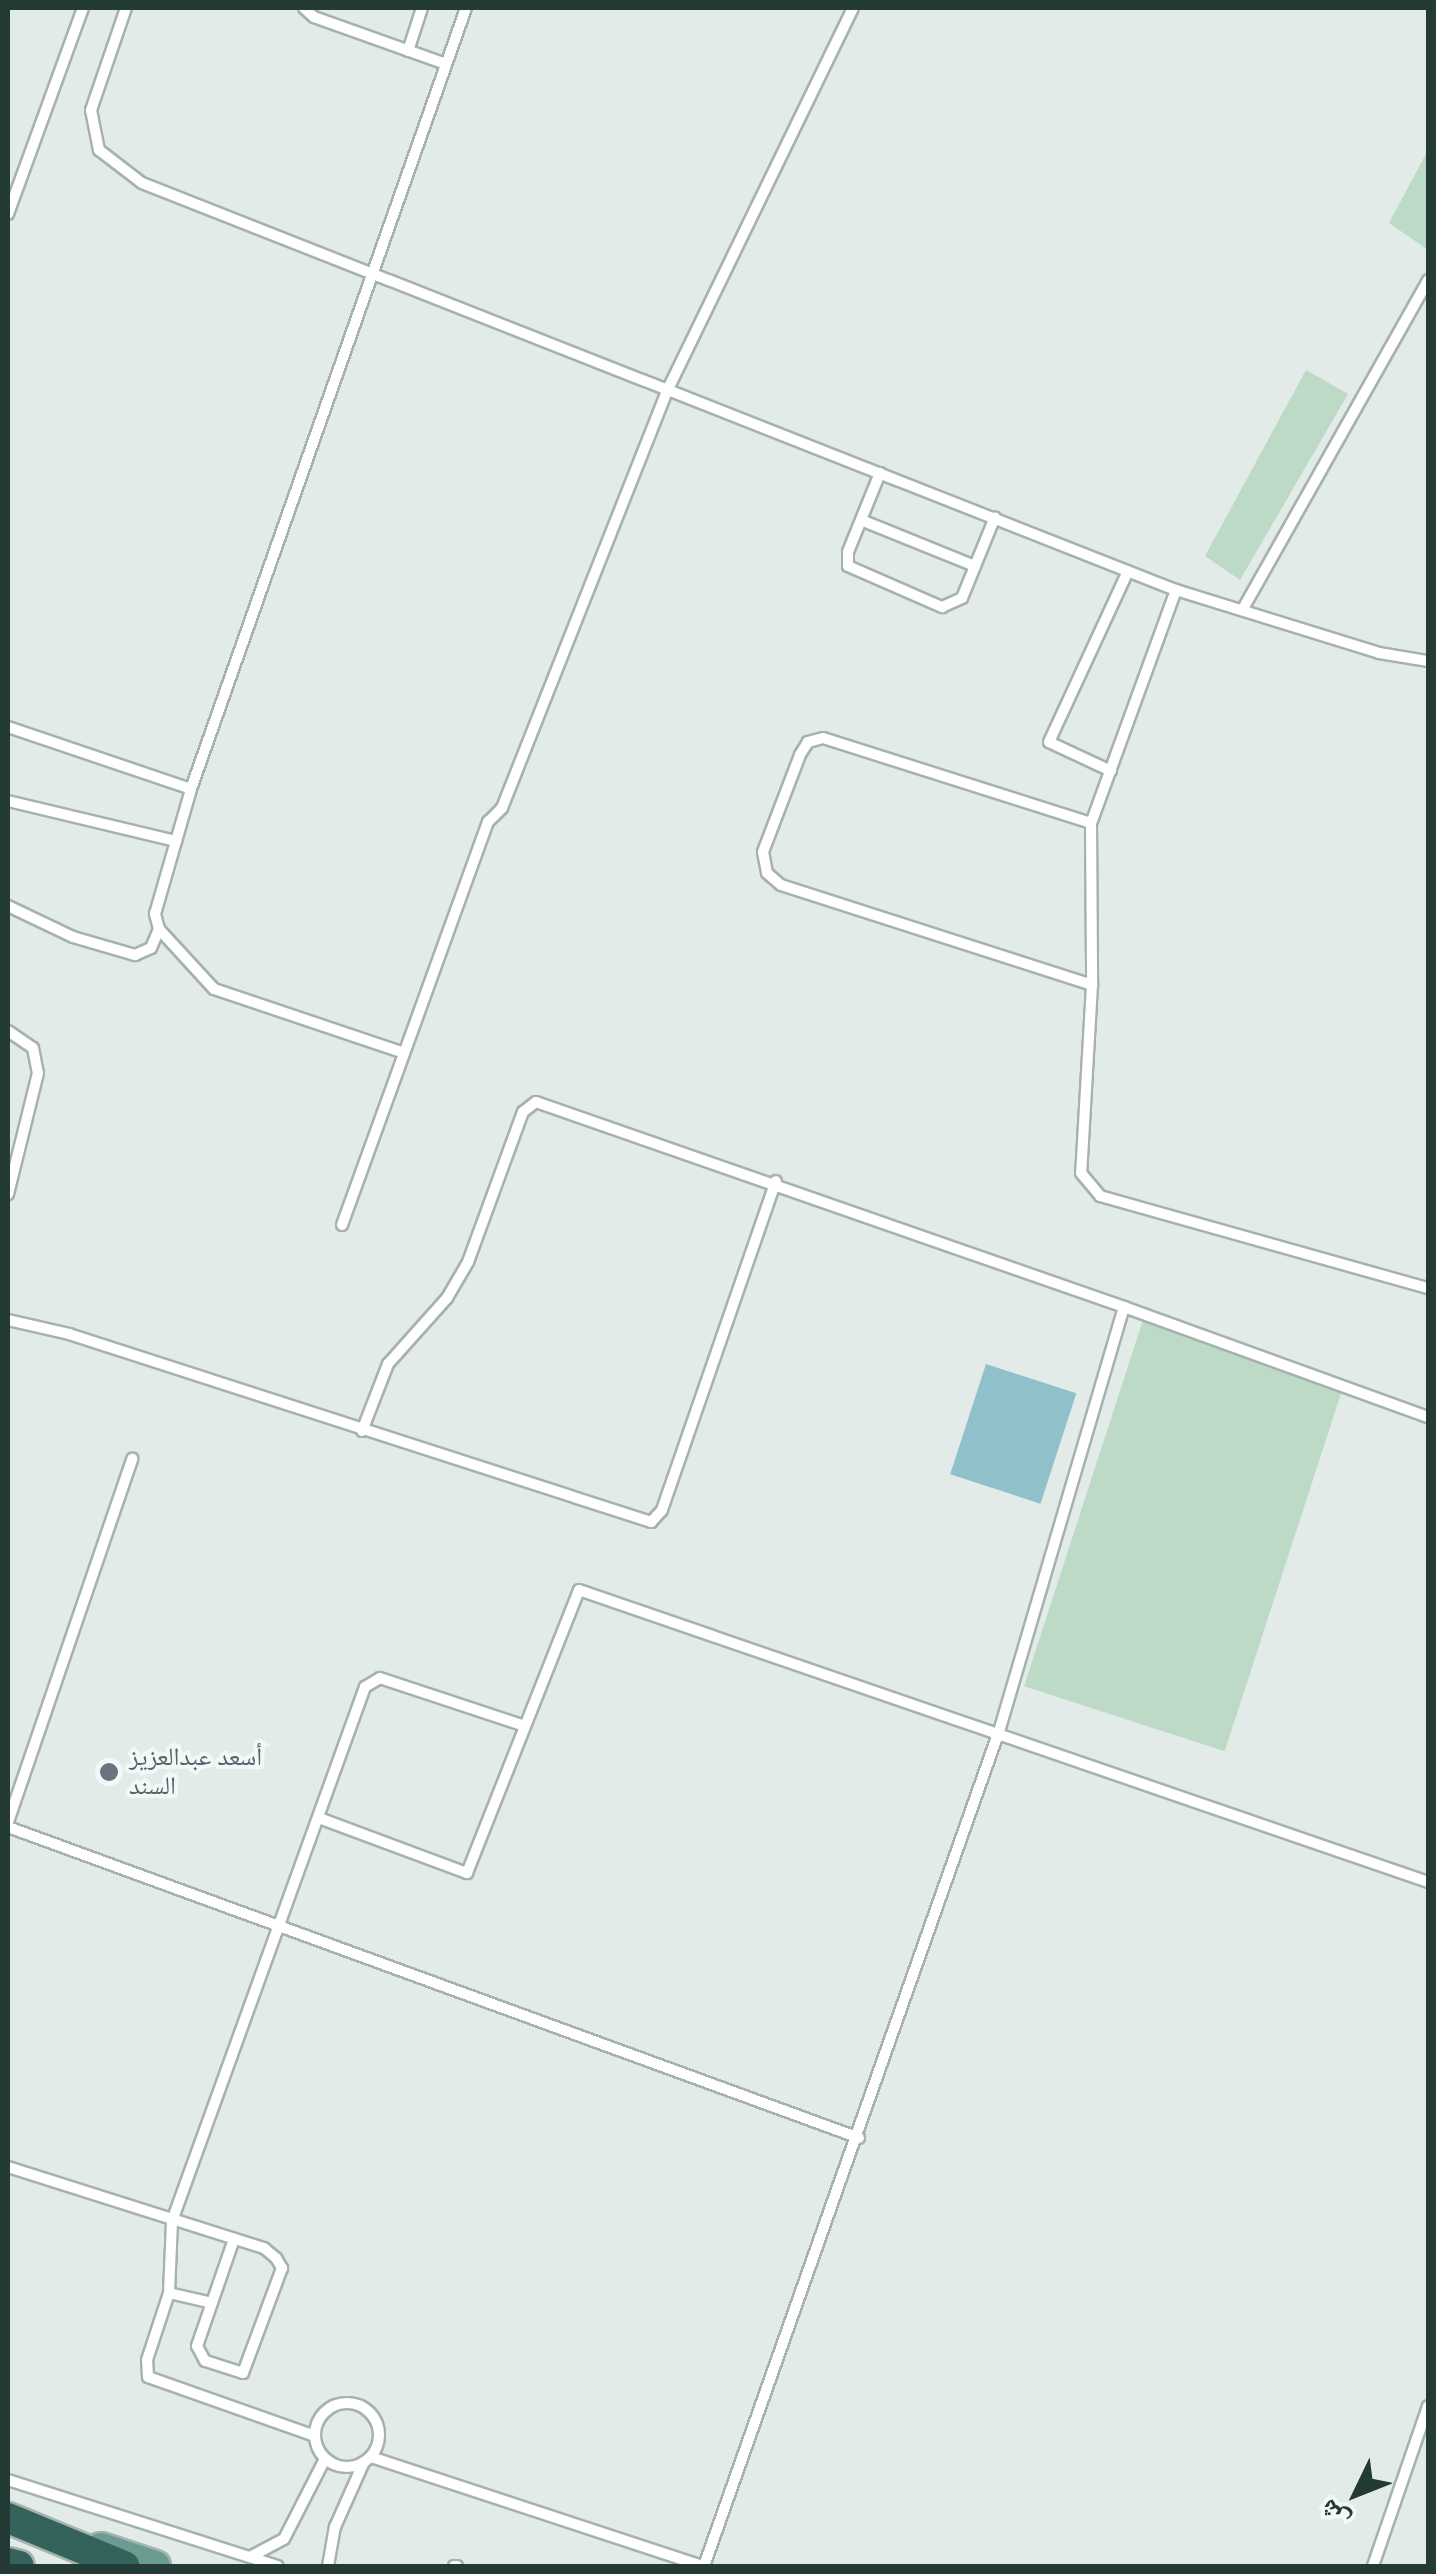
<!DOCTYPE html>
<html>
<head>
<meta charset="utf-8">
<style>
	body { margin:0 }
	#map { position:relative; width:1436px; height:2574px; overflow:hidden; background:#e2ebe7; font-family:"Nunito Sans","Noto Naskh Arabic",sans-serif }
	div>[style] { position:absolute }
	.green>* { inset:0; background:#bddac6; transform-origin:0 0 }
	.water>* { inset:0; background:#90c0ca; transform-origin:0 0 }
	.roads { filter:drop-shadow(2px 0 #a5b2ae) drop-shadow(-2px 0 #a5b2ae) drop-shadow(0 2px #a5b2ae) drop-shadow(0 -2px #a5b2ae) }
	.service>* { height:10px; margin:-5px; padding:0 5px; transform-origin:5px; border-radius:5px; background:#fff }
	.service>.ring { margin:-5px; padding:0; box-sizing:content-box; background:none; border:10px solid #fff; border-radius:50% }
	.primary>* { height:30px; margin:-15px; padding:0 15px; transform-origin:15px; border-radius:15px; background:#6b9c91 }
	.motorway>* { height:30px; margin:-15px; padding:0 15px; transform-origin:15px; border-radius:15px; background:#33635b }
	.dots>* { width:28px; height:28px; translate:-50% -50%; box-sizing:border-box; border:5px solid #f2f8f5; border-radius:50% }
	span { translate:-50% -50%; white-space:nowrap; text-align:center; line-height:1.15; -webkit-text-stroke:8px #f2f8f5; paint-order:stroke }
	.worship-label { font-size:25px; color:#5b616d }
	.left { translate:0 -50%; text-align:left }
	.frame { position:absolute; inset:0; border:10px solid #243a35; pointer-events:none }
	.north { position:absolute; left:1306px; top:2444px; width:100px; height:100px; -webkit-text-stroke:8px #f2f8f5; paint-order:stroke; rotate:227deg; font-size:28px; font-weight:700; line-height:40px; text-align:center; color:#243a35 }
	.north::after { content:''; display:block; margin:auto; width:35px; height:45px; background:#243a35; clip-path:polygon(50% 0,100% 100%,50% 72%,0 100%) }
</style>
</head>
<body>
<div id="map">
	<div class="green">
		<div style="clip-path:polygon(1428px 150px,1428px 250px,1389px 223px)"></div>
		<div style="clip-path:polygon(1306px 370px,1348px 394px,1240px 580px,1205px 556px)"></div>
		<div style="left:1143px;top:1320px;width:211px;height:385px;rotate:18deg"></div>
	</div>
	<div class="water">
		<div style="left:986px;top:1364px;width:95px;height:116px;rotate:18deg"></div>
	</div>
	<div class="roads">
		<div class="service">
			<div style="left:126px;top:8px;width:108px;rotate:108.9deg"></div>
			<div style="left:91px;top:110px;width:41px;rotate:78.7deg"></div>
			<div style="left:99px;top:150px;width:54px;rotate:37.5deg"></div>
			<div style="left:142px;top:183px;width:1111px;rotate:21.49deg"></div>
			<div style="left:1176px;top:590px;width:213px;rotate:17.2deg"></div>
			<div style="left:1379px;top:653px;width:50px;rotate:9.3deg"></div>
			<div style="left:304px;top:8px;width:13px;rotate:42deg"></div>
			<div style="left:314px;top:17px;width:140px;rotate:19.6deg"></div>
			<div style="left:408px;top:51px;width:45px;rotate:-72deg"></div>
			<div style="left:8px;top:214px;width:219px;rotate:-70deg"></div>
			<div style="left:880px;top:473px;width:85px;rotate:112.1deg"></div>
			<div style="left:848px;top:552px;width:14px;rotate:90deg"></div>
			<div style="left:848px;top:566px;width:103px;rotate:23.6deg"></div>
			<div style="left:942px;top:607px;width:22px;rotate:-24deg"></div>
			<div style="left:962px;top:598px;width:87px;rotate:-67.8deg"></div>
			<div style="left:861px;top:520px;width:123px;rotate:22deg"></div>
			<div style="left:1176px;top:590px;width:248px;rotate:110deg"></div>
			<div style="left:1091px;top:823px;width:162px;rotate:89.6deg"></div>
			<div style="left:1092px;top:985px;width:188px;rotate:93.3deg"></div>
			<div style="left:1081px;top:1173px;width:30px;rotate:50deg"></div>
			<div style="left:1100px;top:1196px;width:341px;rotate:15.7deg"></div>
			<div style="left:1244px;top:607px;width:375px;rotate:-60.6deg"></div>
			<div style="left:8px;top:727px;width:193px;rotate:18.7deg"></div>
			<div style="left:1111px;top:771px;width:68px;rotate:-154.9deg"></div>
			<div style="left:1049px;top:742px;width:188px;rotate:-65.2deg"></div>
			<div style="left:8px;top:801px;width:173px;rotate:13.4deg"></div>
			<div style="left:1091px;top:823px;width:281px;rotate:-162.4deg"></div>
			<div style="left:823px;top:738px;width:16px;rotate:165deg"></div>
			<div style="left:808px;top:742px;width:15px;rotate:122deg"></div>
			<div style="left:800px;top:755px;width:104px;rotate:110.9deg"></div>
			<div style="left:763px;top:852px;width:21px;rotate:79deg"></div>
			<div style="left:767px;top:873px;width:18px;rotate:41deg"></div>
			<div style="left:781px;top:885px;width:327px;rotate:17.8deg"></div>
			<div style="left:8px;top:906px;width:72px;rotate:25.5deg"></div>
			<div style="left:73px;top:937px;width:65px;rotate:16.2deg"></div>
			<div style="left:135px;top:955px;width:17px;rotate:-24deg"></div>
			<div style="left:151px;top:948px;width:21px;rotate:-67deg"></div>
			<div style="left:8px;top:1031px;width:30px;rotate:34deg"></div>
			<div style="left:33px;top:1048px;width:25px;rotate:79deg"></div>
			<div style="left:38px;top:1073px;width:125px;rotate:103.9deg"></div>
			<div style="left:404px;top:1053px;width:200px;rotate:-161.4deg"></div>
			<div style="left:214px;top:989px;width:81px;rotate:-132.5deg"></div>
			<div style="left:159px;top:929px;width:16px;rotate:-105deg"></div>
			<div style="left:155px;top:914px;width:130px;rotate:-73.9deg"></div>
			<div style="left:191px;top:789px;width:828px;rotate:-70.6deg"></div>
			<div style="left:342px;top:1225px;width:429px;rotate:-70.1deg"></div>
			<div style="left:488px;top:822px;width:20px;rotate:-45deg"></div>
			<div style="left:502px;top:808px;width:453px;rotate:-68.4deg"></div>
			<div style="left:669px;top:387px;width:421px;rotate:-64.1deg"></div>
			<div style="left:1124px;top:1307px;width:323px;rotate:19.9deg"></div>
			<div style="left:8px;top:1320px;width:63px;rotate:12.9deg"></div>
			<div style="left:69px;top:1334px;width:612px;rotate:17.9deg"></div>
			<div style="left:651px;top:1522px;width:16px;rotate:-47deg"></div>
			<div style="left:662px;top:1510px;width:348px;rotate:-70.9deg"></div>
			<div style="left:362px;top:1431px;width:72px;rotate:-68.8deg"></div>
			<div style="left:388px;top:1364px;width:89px;rotate:-48.2deg"></div>
			<div style="left:447px;top:1298px;width:42px;rotate:-59.7deg"></div>
			<div style="left:468px;top:1262px;width:160px;rotate:-69.9deg"></div>
			<div style="left:523px;top:1112px;width:16px;rotate:-38deg"></div>
			<div style="left:536px;top:1102px;width:623px;rotate:19.22deg"></div>
			<div style="left:1124px;top:1307px;width:445px;rotate:106.4deg"></div>
			<div style="left:998px;top:1734px;width:882px;rotate:109.46deg"></div>
			<div style="left:319px;top:1818px;width:158px;rotate:20.4deg"></div>
			<div style="left:467px;top:1873px;width:304px;rotate:-68.4deg"></div>
			<div style="left:579px;top:1590px;width:898px;rotate:18.98deg"></div>
			<div style="left:8px;top:1822px;width:384px;rotate:-71.1deg"></div>
			<div style="left:8px;top:1827px;width:906px;rotate:20.07deg"></div>
			<div style="left:8px;top:2167px;width:269px;rotate:17.6deg"></div>
			<div style="left:264px;top:2248px;width:16px;rotate:40deg"></div>
			<div style="left:276px;top:2258px;width:12px;rotate:59deg"></div>
			<div style="left:282px;top:2268px;width:112px;rotate:110.4deg"></div>
			<div style="left:243px;top:2373px;width:40px;rotate:-162deg"></div>
			<div style="left:205px;top:2361px;width:17px;rotate:-118deg"></div>
			<div style="left:197px;top:2346px;width:113px;rotate:-70.9deg"></div>
			<div style="left:169px;top:2293px;width:44px;rotate:13.1deg"></div>
			<div class="ring" style="left:315px;top:2403px;width:54px;height:54px"></div>
			<div style="left:315px;top:2436px;width:177px;rotate:-160.5deg"></div>
			<div style="left:148px;top:2377px;width:17px;rotate:-93deg"></div>
			<div style="left:147px;top:2360px;width:71px;rotate:-71.8deg"></div>
			<div style="left:169px;top:2293px;width:72px;rotate:-87.6deg"></div>
			<div style="left:172px;top:2221px;width:568px;rotate:-70.13deg"></div>
			<div style="left:365px;top:1687px;width:17px;rotate:-31deg"></div>
			<div style="left:380px;top:1678px;width:150px;rotate:18.3deg"></div>
			<div style="left:371px;top:2457px;width:348px;rotate:18.2deg"></div>
			<div style="left:8px;top:2480px;width:283px;rotate:17.7deg"></div>
			<div style="left:250px;top:2557px;width:38px;rotate:-28deg"></div>
			<div style="left:284px;top:2539px;width:90px;rotate:-62.9deg"></div>
			<div style="left:328px;top:2566px;width:40px;rotate:-80deg"></div>
			<div style="left:335px;top:2527px;width:71px;rotate:-66deg"></div>
			<div style="left:454px;top:2566px;width:3px"></div>
			<div style="left:1373px;top:2566px;width:169px;rotate:-71deg"></div>
		</div>
		<div class="primary">
			<div style="left:101px;top:2548px;width:57px;rotate:18.4deg"></div>
		</div>
		<div class="motorway">
			<div style="left:8px;top:2518px;width:126px;rotate:22.5deg"></div>
			<div style="left:8px;top:2563px;width:11px;rotate:15deg"></div>
		</div>
	</div>
	<div class="dots">
		<div style="left:109px;top:1772px;background:#6b7280"></div>
	</div>
	<div class="worship-label">
		<span class="left" style="left:129px;top:1772px">أسعد عبدالعزيز<br>السند</span>
	</div>
	<div class="frame"></div>
	<div class="north">ش</div>
</div>
</body>
</html>
